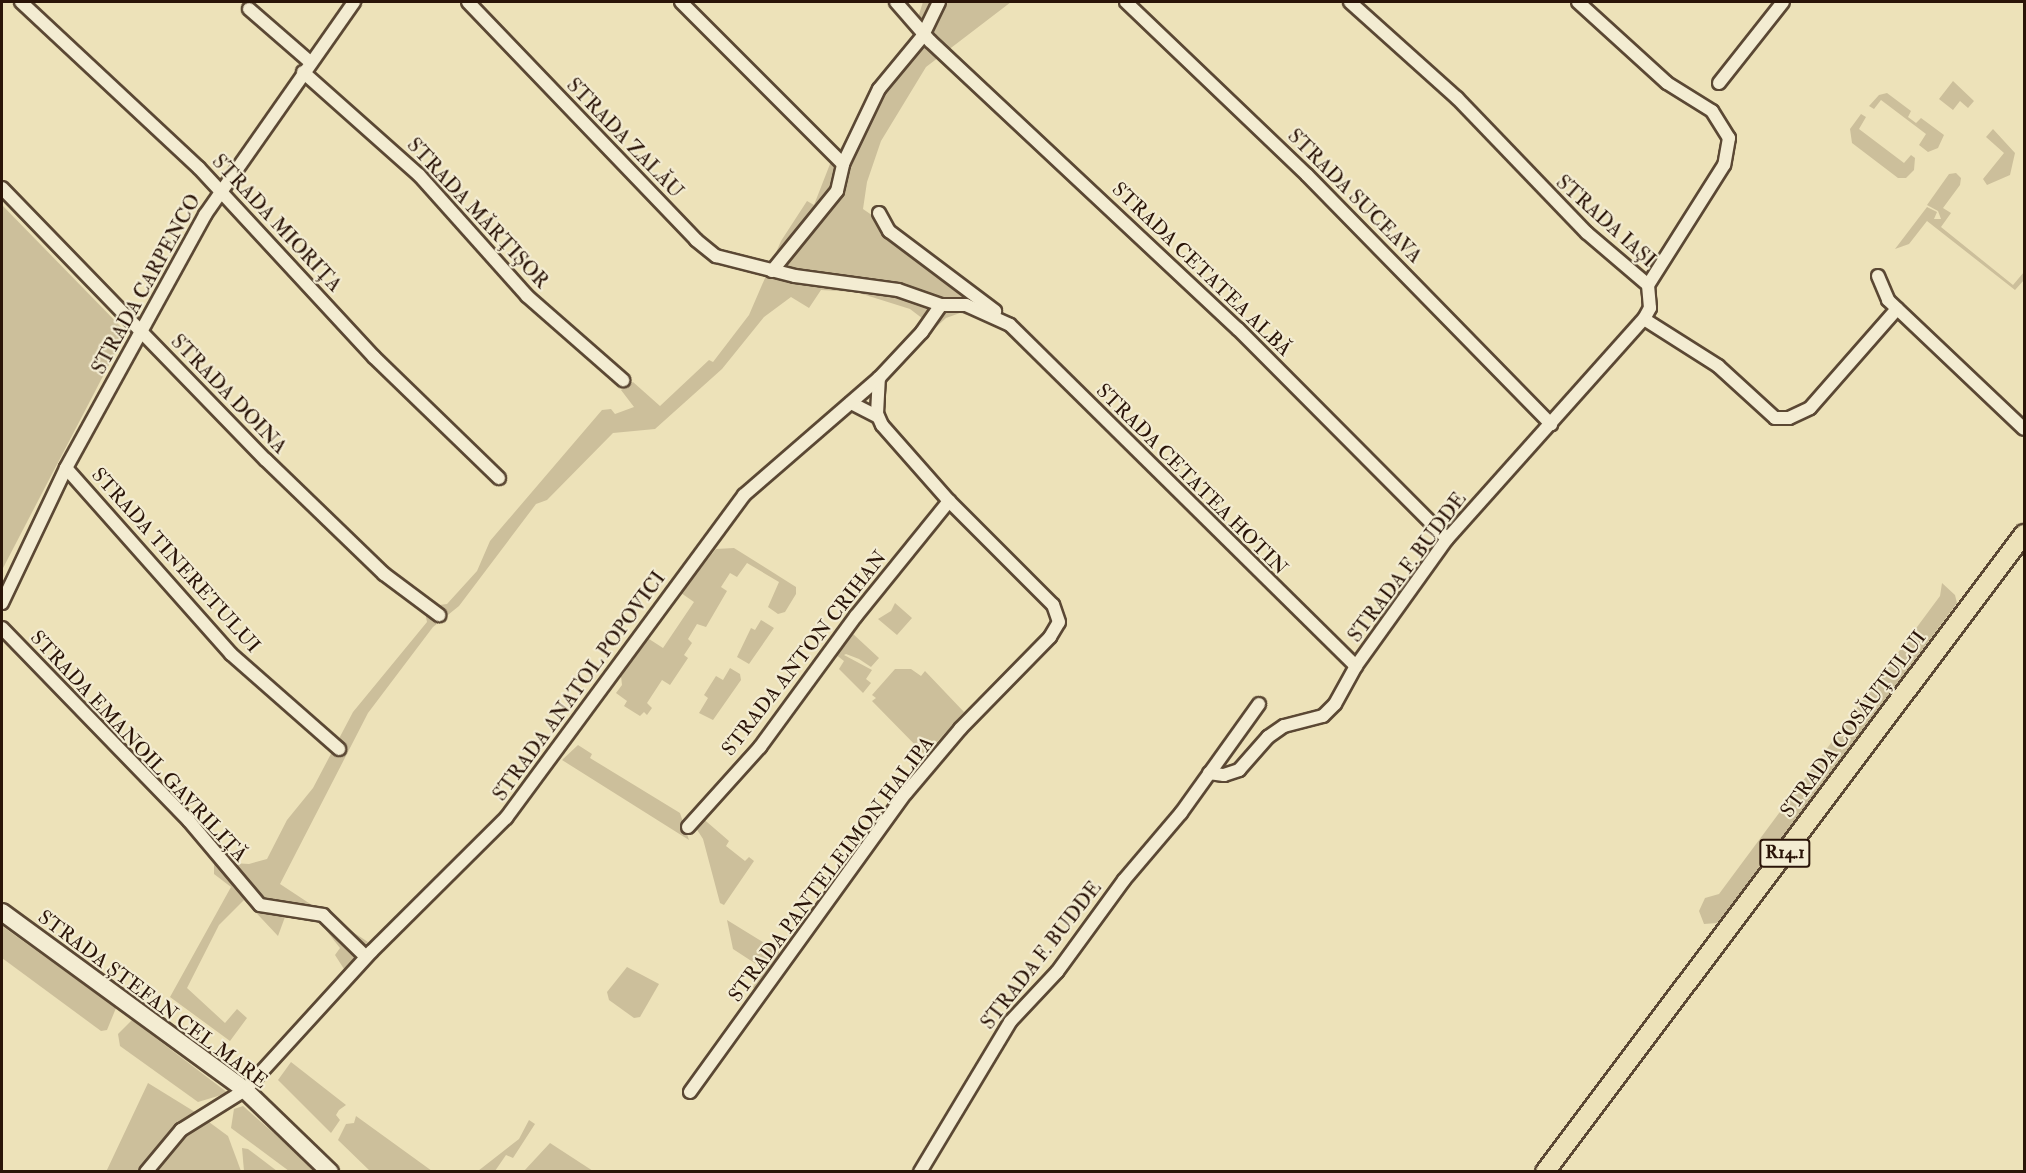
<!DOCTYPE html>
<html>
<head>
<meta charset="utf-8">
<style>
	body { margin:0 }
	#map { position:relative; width:2026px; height:1173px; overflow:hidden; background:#ede2b9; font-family:"IM FELL Double Pica",serif }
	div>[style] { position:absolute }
	.green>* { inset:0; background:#ccbf9b }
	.roads { filter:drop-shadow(2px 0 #5b4834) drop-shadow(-2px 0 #5b4834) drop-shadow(0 2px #5b4834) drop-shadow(0 -2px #5b4834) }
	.minor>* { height:12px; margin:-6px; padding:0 6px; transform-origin:6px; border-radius:6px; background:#f3ecd2 }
	.secondary>* { height:16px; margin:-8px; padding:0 8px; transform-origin:8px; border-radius:8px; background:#f3ecd2 }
	.primary>* { height:18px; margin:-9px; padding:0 9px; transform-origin:9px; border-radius:9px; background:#ede2b9 }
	span { translate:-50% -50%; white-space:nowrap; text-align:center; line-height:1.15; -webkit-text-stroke:4.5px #f3ecd2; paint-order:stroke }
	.shield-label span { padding:2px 4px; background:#f3ecd2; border:2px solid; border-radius:4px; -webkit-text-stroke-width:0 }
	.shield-label { font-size:18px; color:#2a1408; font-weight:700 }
	.street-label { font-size:20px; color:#2a1408 }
	.frame { position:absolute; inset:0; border:3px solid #2a1408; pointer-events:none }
</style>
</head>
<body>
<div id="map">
	<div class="green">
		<div style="clip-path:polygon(923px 2px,1011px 2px,926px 67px,881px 141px,867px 182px,863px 209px,995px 300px,980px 318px,960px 313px,946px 318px,935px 328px,910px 309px,856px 292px,821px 290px,809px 308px,791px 297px,764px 317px,722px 369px,655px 429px,613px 433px,547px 500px,536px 504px,459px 606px,433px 627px,368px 713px,280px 884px,368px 942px,344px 969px,335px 955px,340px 948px,318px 920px,285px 917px,278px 936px,244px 900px,219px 925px,187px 988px,225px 1023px,237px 1009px,247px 1018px,230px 1041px,170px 997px,231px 887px,214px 874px,214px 857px,175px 815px,185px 806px,233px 863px,249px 864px,267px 859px,287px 820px,313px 788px,353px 712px,427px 622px,425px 612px,394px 589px,432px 606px,447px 604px,477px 571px,490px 541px,602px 410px,611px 409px,615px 414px,634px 407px,621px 390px,633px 382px,660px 406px,709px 360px,713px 362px,749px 315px,781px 241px,807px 201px,814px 205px,830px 164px,848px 137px,875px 82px,912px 36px)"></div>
		<div style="clip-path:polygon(1953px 81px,1974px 101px,1968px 108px,1960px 101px,1953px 110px,1939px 99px)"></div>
		<div style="clip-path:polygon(1887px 93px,1911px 111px,1908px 117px,1916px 123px,1921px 118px,1944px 135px,1938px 148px,1928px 152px,1919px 145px,1926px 134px,1881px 100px,1874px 109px,1869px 106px,1879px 95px)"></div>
		<div style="clip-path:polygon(1861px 114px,1866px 117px,1859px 129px,1904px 163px,1911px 155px,1915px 158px,1914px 170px,1906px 178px,1898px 178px,1852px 143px,1850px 129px)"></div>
		<div style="clip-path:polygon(1993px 129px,2015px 153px,2010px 175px,1987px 185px,1983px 179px,2004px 153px,1986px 137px)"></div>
		<div style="clip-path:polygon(1956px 173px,1961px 178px,1960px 185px,1943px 208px,1951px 213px,1941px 227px,2013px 285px,2024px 272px,2024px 280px,2015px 290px,1927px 221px,1909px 244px,1895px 249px,1927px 207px,1937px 212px,1934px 219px,1941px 219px,1938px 211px,1927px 205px,1949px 174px)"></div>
		<div style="clip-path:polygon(2px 205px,126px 332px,2px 570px)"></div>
		<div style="clip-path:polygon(734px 548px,796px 587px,796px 594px,785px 612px,778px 614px,768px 607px,779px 582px,747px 563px,737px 577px,730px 573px,721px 587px,727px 591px,706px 627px,697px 624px,688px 639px,692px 643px,684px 655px,688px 658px,670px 685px,662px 680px,647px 703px,652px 708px,647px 715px,644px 712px,640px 716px,624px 706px,627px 701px,616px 693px,622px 685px,621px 676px,646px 637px,663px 648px,694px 602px,681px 593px,716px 549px)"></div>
		<div style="clip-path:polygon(1942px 583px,1955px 595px,1957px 603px,1733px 906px,1717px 923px,1704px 924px,1699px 911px,1705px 898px,1719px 894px,1940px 596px)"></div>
		<div style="clip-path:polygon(895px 603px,912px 618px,897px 635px,878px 619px,891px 611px)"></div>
		<div style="clip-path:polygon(761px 620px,774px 628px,749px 664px,737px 657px,751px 628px,755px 630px)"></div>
		<div style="clip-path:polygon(852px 633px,879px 658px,871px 667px,859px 659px,846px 654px,844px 655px,872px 670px,866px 679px,871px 683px,863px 693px,839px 669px,844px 661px,835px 654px)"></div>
		<div style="clip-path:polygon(730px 668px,740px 674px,741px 680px,713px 720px,699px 713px,708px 698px,704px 695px,716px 676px,723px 680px)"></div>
		<div style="clip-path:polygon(895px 669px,911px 669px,921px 676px,925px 671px,964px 712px,925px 755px,872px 701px,876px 698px,872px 695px)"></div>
		<div style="clip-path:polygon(578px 745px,592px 754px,590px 758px,680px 813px,689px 840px,562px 760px)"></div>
		<div style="clip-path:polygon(700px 816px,729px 841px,726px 846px,745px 861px,749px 857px,754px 861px,724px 905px,720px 903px,703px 839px,694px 825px)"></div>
		<div style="clip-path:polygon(727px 920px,779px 952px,779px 961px,756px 993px,753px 987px,765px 970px,733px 949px)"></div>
		<div style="clip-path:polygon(2px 926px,116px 1008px,107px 1030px,101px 1031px,2px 958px)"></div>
		<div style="clip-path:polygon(627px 967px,659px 984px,640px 1017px,634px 1018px,609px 1000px,607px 992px)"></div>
		<div style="clip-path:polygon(132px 1020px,228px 1093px,198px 1102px,120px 1046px,118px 1034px)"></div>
		<div style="clip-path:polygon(291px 1062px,346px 1105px,339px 1110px,336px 1115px,340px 1120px,331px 1133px,278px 1080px)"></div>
		<div style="clip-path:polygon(148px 1083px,195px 1112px,173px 1128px,141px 1171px,106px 1172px)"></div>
		<div style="clip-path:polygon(243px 1106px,302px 1158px,315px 1171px,289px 1171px,231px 1128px,234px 1109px)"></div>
		<div style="clip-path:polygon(356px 1116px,432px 1171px,370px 1171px,338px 1140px,346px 1124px,354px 1123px)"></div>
		<div style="clip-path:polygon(529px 1120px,535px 1124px,513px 1158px,506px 1155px,495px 1171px,478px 1171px,519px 1139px)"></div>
		<div style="clip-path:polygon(209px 1122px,228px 1136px,241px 1171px,154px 1172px,184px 1131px)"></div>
		<div style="clip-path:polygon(550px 1143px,593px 1171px,524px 1171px)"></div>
		<div style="clip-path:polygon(242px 1148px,248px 1149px,277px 1171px,244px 1171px)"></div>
	</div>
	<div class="roads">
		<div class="minor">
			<div style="left:21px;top:2px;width:243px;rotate:43deg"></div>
			<div style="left:199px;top:168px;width:258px;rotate:47.2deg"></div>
			<div style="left:374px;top:357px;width:174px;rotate:44.1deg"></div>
			<div style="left:468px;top:2px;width:330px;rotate:46.2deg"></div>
			<div style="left:696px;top:240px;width:26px;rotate:39deg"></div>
			<div style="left:716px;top:256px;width:81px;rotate:14.2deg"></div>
			<div style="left:795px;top:276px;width:104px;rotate:7.7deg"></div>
			<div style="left:898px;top:290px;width:46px;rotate:19.2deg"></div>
			<div style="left:941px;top:305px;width:25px"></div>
			<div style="left:966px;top:305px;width:48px;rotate:24.4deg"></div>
			<div style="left:1010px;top:325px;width:486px;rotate:44.6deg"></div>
			<div style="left:681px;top:2px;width:229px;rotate:45deg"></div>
			<div style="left:896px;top:2px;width:52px;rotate:48.9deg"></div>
			<div style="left:930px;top:41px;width:422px;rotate:43.1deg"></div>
			<div style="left:1238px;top:329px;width:296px;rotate:45.1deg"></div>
			<div style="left:1126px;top:2px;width:250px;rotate:43.7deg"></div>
			<div style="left:1307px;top:175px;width:349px;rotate:45.6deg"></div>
			<div style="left:1350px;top:2px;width:144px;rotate:41.9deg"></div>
			<div style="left:1457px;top:98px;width:187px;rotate:46.1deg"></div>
			<div style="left:1587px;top:233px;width:80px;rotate:40.4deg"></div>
			<div style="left:1648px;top:285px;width:23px;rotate:85deg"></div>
			<div style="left:1650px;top:308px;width:13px;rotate:119deg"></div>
			<div style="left:1644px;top:319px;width:88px;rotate:32.4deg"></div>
			<div style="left:1718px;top:366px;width:77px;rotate:42.4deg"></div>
			<div style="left:1775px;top:418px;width:14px"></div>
			<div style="left:1789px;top:418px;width:23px;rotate:-25deg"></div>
			<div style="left:1810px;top:408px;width:132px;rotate:-48.7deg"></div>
			<div style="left:1578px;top:2px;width:120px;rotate:42.3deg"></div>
			<div style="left:1667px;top:83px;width:53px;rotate:31.9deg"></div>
			<div style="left:1712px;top:111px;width:32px;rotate:58deg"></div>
			<div style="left:1729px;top:138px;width:27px;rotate:100deg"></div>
			<div style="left:1724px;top:165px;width:142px;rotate:122.3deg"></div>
			<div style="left:249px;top:9px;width:81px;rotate:41deg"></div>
			<div style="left:303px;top:72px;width:155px;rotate:41.6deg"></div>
			<div style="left:419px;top:175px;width:162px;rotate:48.2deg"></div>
			<div style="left:527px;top:296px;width:128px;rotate:41.2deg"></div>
			<div style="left:1719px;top:83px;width:103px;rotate:-51.7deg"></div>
			<div style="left:2px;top:188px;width:379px;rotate:45.9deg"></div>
			<div style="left:266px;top:460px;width:164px;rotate:44deg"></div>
			<div style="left:384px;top:574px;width:69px;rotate:36.7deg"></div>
			<div style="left:879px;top:213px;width:21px;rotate:61deg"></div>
			<div style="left:889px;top:231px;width:133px;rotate:37deg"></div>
			<div style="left:772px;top:271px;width:103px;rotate:-50.9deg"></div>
			<div style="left:837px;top:191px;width:28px;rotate:-77deg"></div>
			<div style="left:843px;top:164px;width:83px;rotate:-64.4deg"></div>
			<div style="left:879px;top:89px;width:67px;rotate:-50.4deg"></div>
			<div style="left:922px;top:37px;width:39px;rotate:-64deg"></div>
			<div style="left:1878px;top:276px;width:26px;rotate:67deg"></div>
			<div style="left:1888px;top:300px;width:187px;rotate:43.5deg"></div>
			<div style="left:851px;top:403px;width:30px;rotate:27deg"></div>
			<div style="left:66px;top:468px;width:249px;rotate:48.4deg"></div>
			<div style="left:231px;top:654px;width:144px;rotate:41.3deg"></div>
			<div style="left:2px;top:603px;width:149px;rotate:-64.6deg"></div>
			<div style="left:66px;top:468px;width:289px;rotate:-61.2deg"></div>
			<div style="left:205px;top:215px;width:260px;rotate:-55deg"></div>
			<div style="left:2px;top:628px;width:269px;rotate:45.9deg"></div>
			<div style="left:189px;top:821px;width:110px;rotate:49.8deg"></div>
			<div style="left:260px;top:905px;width:64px;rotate:9deg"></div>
			<div style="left:323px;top:915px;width:60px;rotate:44.3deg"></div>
			<div style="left:1209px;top:773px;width:15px;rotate:8deg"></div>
			<div style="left:1224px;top:775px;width:16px;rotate:-18deg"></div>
			<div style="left:1239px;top:770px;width:44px;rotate:-48.7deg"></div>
			<div style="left:1268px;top:737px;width:19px;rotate:-35deg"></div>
			<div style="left:1284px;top:726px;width:40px;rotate:-14.4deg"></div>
			<div style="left:1323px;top:716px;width:17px;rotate:-45deg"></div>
			<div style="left:1335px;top:704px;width:43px;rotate:-61.1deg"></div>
			<div style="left:1356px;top:666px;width:156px;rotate:-54.4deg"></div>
			<div style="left:1447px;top:539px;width:295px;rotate:-48.2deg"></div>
			<div style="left:688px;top:827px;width:108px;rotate:-48deg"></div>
			<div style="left:760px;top:747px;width:162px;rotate:-53.8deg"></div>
			<div style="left:856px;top:616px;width:148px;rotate:-51deg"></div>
			<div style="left:690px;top:1092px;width:369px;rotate:-54.2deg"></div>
			<div style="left:906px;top:793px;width:84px;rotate:-49.8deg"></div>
			<div style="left:960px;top:729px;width:129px;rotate:-45.6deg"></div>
			<div style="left:1050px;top:637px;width:17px;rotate:-59deg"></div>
			<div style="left:1059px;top:622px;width:18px;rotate:-109deg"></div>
			<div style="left:1053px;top:605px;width:147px;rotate:-135deg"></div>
			<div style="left:949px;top:501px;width:101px;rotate:-131.4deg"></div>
			<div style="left:882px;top:425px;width:12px;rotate:-114deg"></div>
			<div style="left:877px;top:414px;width:36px;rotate:-87deg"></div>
			<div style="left:146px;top:1172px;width:55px;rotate:-50.2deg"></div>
			<div style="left:181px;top:1130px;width:75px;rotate:-32deg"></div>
			<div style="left:245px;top:1090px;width:188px;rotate:-47.6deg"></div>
			<div style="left:372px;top:951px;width:189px;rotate:-44.8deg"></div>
			<div style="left:506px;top:818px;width:401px;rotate:-53.6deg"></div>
			<div style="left:744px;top:495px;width:179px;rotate:-40.9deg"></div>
			<div style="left:879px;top:378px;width:63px;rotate:-46.9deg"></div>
			<div style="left:922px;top:332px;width:33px;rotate:-55deg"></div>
			<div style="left:920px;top:1172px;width:175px;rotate:-59deg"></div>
			<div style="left:1010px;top:1022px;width:69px;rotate:-46.8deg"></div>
			<div style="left:1057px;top:972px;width:114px;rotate:-53.9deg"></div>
			<div style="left:1124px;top:880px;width:88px;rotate:-49.6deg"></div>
			<div style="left:1181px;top:813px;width:134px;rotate:-54.4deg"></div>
		</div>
		<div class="secondary">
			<div style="left:2px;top:912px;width:301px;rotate:36.2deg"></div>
			<div style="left:245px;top:1090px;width:118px;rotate:44deg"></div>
		</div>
		<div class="primary">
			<div style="left:1545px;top:1172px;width:798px;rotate:-53.1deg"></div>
		</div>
	</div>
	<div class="shield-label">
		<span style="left:1785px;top:853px">R14.1</span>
	</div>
	<div class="street-label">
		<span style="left:625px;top:138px;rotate:46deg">STRADA ZALĂU</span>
		<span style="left:1355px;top:196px;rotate:45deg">STRADA SUCEAVA</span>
		<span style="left:478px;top:213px;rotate:47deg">STRADA MĂRȚIȘOR</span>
		<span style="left:1606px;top:221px;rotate:42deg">STRADA IAȘI</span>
		<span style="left:277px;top:223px;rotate:47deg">STRADA MIORIȚA</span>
		<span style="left:1202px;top:269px;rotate:44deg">STRADA CETATEA ALBĂ</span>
		<span style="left:146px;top:284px;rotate:-61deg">STRADA CARPENCO</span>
		<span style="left:229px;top:394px;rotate:46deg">STRADA DOINA</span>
		<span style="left:1192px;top:479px;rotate:45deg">STRADA CETATEA HOTIN</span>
		<span style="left:176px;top:560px;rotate:48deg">STRADA TINERETULUI</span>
		<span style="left:1407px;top:567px;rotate:-53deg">STRADA F. BUDDE</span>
		<span style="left:804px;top:653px;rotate:-52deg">STRADA ANTON CRIHAN</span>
		<span style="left:579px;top:686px;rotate:-54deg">STRADA ANATOL POPOVICI</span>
		<span style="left:1853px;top:724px;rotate:-53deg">STRADA COSĂUȚULUI</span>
		<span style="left:139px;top:746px;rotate:47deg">STRADA EMANOIL GAVRILIȚĂ</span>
		<span style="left:831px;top:869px;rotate:-53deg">STRADA PANTELEIMON HALIPA</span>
		<span style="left:1041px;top:955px;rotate:-52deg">STRADA F. BUDDE</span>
		<span style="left:153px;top:999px;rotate:37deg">STRADA ȘTEFAN CEL MARE</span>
	</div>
	<div class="frame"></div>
</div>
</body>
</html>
